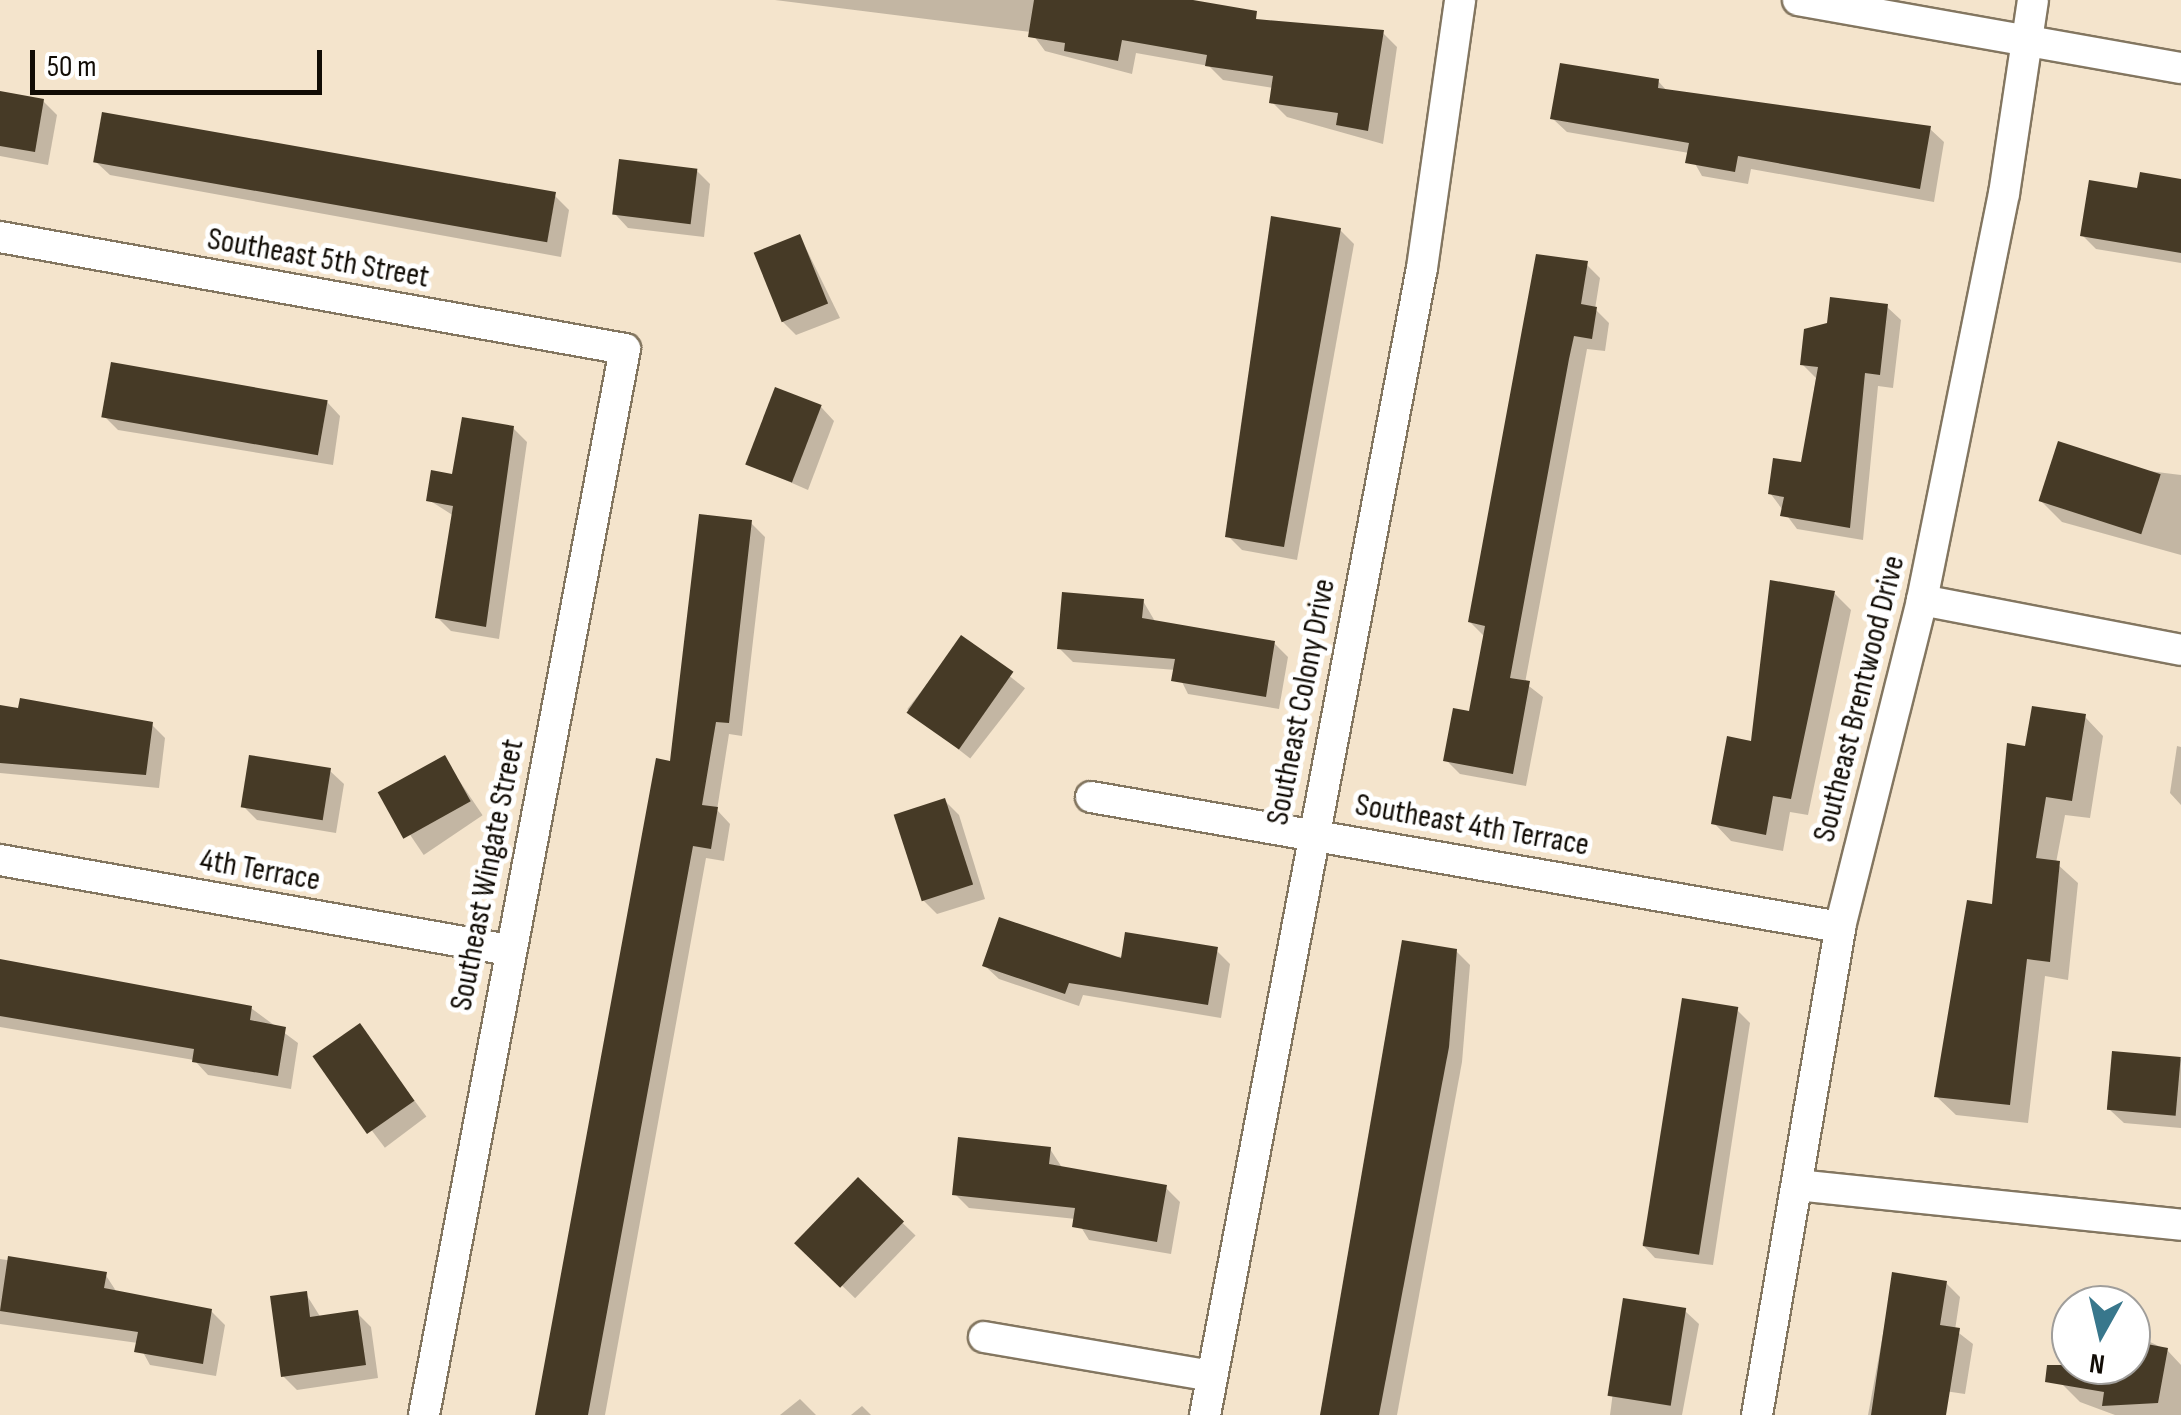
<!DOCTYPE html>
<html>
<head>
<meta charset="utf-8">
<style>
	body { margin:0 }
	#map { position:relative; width:2181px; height:1415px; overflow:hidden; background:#f4e4cc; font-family:"Sofia Sans Condensed",sans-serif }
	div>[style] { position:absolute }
	.shadow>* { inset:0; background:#0003; transform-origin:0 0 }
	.building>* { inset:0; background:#463a26; transform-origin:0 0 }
	.roads { filter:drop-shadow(2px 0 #837660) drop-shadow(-2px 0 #837660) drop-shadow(0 2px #837660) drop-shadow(0 -2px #837660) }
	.minor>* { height:30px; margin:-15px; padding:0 15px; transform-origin:15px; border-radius:15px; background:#fff }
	span { translate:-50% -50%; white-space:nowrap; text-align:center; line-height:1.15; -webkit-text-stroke:10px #fff; paint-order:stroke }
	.street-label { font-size:32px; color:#110c05 }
	.north { position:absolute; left:2051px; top:1285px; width:100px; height:100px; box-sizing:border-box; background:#fff; border:2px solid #a09e9b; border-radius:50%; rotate:188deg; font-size:28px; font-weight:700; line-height:40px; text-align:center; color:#110c05 }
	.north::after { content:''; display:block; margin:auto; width:35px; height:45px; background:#38778c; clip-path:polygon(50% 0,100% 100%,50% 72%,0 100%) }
	.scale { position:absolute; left:30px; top:50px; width:292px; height:45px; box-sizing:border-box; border:5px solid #110c05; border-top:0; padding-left:12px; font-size:30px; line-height:35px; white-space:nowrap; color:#110c05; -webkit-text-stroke:8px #fff; paint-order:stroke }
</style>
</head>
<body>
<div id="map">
	<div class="shadow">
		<div style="clip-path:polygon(775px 0,1178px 0,1264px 22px,1382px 32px,1397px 47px,1383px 144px,1287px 117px,1272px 102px,1274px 88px,1223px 80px,1209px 66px,1136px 53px,1132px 74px,1045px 51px,1031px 32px)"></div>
		<div style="clip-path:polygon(1658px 81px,1668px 92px,1930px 129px,1944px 142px,1934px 202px,1751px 169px,1748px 184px,1702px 176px,1689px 153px,1567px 132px,1553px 119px)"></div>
		<div style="clip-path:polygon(0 94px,43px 101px,57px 115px,48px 165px,0 156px)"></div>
		<div style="clip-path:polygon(96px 162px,555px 196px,569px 210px,561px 257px,110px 175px)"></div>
		<div style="clip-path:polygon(696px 170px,710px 184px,704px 237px,628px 228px,615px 214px)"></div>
		<div style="clip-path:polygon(2181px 181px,2181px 263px,2096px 249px,2082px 235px,2139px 191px)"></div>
		<div style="clip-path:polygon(1340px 230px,1354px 244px,1297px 560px,1242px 550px,1228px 536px)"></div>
		<div style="clip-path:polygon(800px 236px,840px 318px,796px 335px,782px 321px)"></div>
		<div style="clip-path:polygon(1586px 264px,1600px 278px,1595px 309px,1609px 323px,1605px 351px,1587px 349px,1525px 683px,1543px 697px,1526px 786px,1460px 774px,1446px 760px,1471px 713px,1485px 637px,1470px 622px)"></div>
		<div style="clip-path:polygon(1887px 307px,1901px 320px,1893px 388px,1878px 386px,1863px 540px,1797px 529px,1770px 493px,1803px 465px,1816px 378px,1802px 364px)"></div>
		<div style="clip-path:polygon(327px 402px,340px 416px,333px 465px,118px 430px,104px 416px)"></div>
		<div style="clip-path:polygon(821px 407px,834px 421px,808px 490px,748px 464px)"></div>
		<div style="clip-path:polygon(513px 428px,527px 442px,499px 639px,451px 631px,437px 617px,454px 516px,429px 500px)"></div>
		<div style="clip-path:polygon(2132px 469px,2181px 475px,2181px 555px,2062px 522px,2041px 501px)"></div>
		<div style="clip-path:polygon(751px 523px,765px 537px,742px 736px,729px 734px,717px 810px,730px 824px,724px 861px,706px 858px,605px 1415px,536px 1415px,672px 764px)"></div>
		<div style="clip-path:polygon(1834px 593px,1851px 610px,1808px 815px,1790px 812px,1783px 851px,1731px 841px,1714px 823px)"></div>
		<div style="clip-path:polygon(1143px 601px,1156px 623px,1274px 643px,1288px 657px,1279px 709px,1188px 694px,1176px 670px,1073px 662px,1059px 648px)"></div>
		<div style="left:962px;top:639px;width:80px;height:89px;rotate:38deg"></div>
		<div style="clip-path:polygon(0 707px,151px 724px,165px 738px,159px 788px,0 773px)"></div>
		<div style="clip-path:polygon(2085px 717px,2103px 736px,2090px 818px,2065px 815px,2056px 863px,2078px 883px,2068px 980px,2045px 976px,2028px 1123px,1956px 1115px,1937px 1097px,1995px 907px,2027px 749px)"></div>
		<div style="clip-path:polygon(2177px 746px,2181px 747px,2181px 805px,2170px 793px)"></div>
		<div style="left:444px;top:758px;width:69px;height:71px;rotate:56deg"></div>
		<div style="clip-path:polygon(330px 771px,344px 784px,336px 833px,257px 820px,243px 806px)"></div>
		<div style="clip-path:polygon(945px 801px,959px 815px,985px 899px,937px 914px,923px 900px)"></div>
		<div style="clip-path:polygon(1216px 950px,1230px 964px,1221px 1018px,1083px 995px,1079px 1006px,999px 979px,985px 966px)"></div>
		<div style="clip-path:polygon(1456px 951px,1470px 965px,1462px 1062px,1397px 1415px,1320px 1415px)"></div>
		<div style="clip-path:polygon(0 961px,251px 1008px,298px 1043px,291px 1089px,208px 1075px,194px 1060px,0 1027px)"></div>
		<div style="clip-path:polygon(1736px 1009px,1750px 1023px,1713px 1265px,1655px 1258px,1642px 1244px)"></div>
		<div style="left:359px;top:1027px;width:112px;height:52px;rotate:53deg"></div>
		<div style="clip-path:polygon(2181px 1059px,2181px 1128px,2124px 1123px,2110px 1110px)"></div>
		<div style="clip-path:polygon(1050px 1149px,1063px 1169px,1166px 1188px,1180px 1202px,1171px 1254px,1089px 1240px,1076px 1219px,969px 1208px,955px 1194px)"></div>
		<div style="left:858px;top:1180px;width:80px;height:87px;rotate:44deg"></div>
		<div style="clip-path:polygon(0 1259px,105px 1274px,118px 1294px,211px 1311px,225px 1325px,216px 1376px,150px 1365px,138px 1343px,0 1324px)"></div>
		<div style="clip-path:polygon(1894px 1275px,1946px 1283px,1960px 1297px,1955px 1330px,1973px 1344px,1965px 1394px,1938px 1390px,1934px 1415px,1868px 1415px)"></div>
		<div style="clip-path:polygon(306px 1294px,321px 1318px,357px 1313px,371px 1327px,378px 1378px,297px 1390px,283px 1376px)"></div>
		<div style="clip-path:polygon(1625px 1300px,1685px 1311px,1699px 1324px,1682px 1415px,1610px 1415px)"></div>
		<div style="clip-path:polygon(2071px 1328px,2071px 1365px,2131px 1365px,2131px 1333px,2167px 1350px,2181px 1365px,2181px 1415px,2115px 1415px,2080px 1402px,2062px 1384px)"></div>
		<div style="clip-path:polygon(800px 1399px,816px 1415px,780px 1415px)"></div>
		<div style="clip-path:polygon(862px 1406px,871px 1415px,851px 1415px)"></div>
	</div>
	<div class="building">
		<div style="clip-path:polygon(1034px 0,1193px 0,1257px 11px,1256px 19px,1384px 30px,1368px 131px,1336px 125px,1338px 113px,1269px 103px,1273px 76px,1205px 66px,1207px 55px,1122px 40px,1118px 61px,1064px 51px,1065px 43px,1028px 37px)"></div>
		<div style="clip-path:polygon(1560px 63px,1659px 79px,1658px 88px,1931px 126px,1920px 189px,1738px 156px,1735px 172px,1685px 163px,1689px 143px,1550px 119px)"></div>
		<div style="clip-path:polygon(0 91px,44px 99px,35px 152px,0 146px)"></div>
		<div style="left:102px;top:112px;width:461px;height:51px;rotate:10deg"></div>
		<div style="left:619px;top:159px;width:79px;height:56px;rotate:7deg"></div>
		<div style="clip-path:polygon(2140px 172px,2181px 179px,2181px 253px,2080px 236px,2089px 180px,2137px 188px)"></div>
		<div style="clip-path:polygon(1271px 216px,1341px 228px,1284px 547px,1225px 537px)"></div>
		<div style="left:800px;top:234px;width:75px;height:50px;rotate:68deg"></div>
		<div style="clip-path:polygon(1536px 254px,1588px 261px,1581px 304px,1597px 307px,1592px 339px,1574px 336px,1569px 359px,1510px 678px,1530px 681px,1513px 774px,1443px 761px,1453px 708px,1469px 711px,1485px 626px,1468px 622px)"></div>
		<div style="clip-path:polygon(1830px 297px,1888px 304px,1880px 375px,1865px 373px,1850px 528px,1780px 516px,1784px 497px,1768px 494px,1773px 458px,1801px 462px,1818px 367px,1800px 365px,1804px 329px,1827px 323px)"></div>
		<div style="left:111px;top:362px;width:220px;height:56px;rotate:10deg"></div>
		<div style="left:775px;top:387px;width:50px;height:83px;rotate:21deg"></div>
		<div style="clip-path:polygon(462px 417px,514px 426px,486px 627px,435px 618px,453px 506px,426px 501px,431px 470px,452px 474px)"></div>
		<div style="left:2058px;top:441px;width:108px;height:63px;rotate:18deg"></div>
		<div style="clip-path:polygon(699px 514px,752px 520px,729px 723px,716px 722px,702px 805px,718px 807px,711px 849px,693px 846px,588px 1415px,535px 1415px,656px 758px,670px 761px)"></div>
		<div style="clip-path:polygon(1770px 580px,1835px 591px,1791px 799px,1773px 796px,1766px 835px,1711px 824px,1727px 736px,1751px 741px)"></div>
		<div style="clip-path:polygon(1062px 592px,1144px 599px,1142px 618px,1275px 641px,1266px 697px,1171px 681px,1175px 659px,1057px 649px)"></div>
		<div style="left:961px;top:635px;width:64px;height:95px;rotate:35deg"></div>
		<div style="clip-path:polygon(20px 698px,153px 722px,146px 775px,0 763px,0 705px,18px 708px)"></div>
		<div style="clip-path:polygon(2032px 706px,2086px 714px,2072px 801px,2046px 797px,2036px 858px,2060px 861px,2050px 962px,2027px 959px,2010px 1105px,1934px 1097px,1967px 900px,1992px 904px,2007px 743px,2025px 746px)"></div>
		<div style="left:249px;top:755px;width:83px;height:53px;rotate:9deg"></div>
		<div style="left:445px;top:755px;width:53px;height:77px;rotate:61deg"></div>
		<div style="left:945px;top:798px;width:91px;height:54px;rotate:72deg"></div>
		<div style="clip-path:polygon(999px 917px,1121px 958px,1125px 932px,1218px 947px,1208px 1005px,1069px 983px,1065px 994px,982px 966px)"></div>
		<div style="clip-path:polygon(1402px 940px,1457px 949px,1449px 1047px,1379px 1415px,1320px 1415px)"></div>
		<div style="clip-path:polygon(0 959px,252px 1006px,250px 1020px,286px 1027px,278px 1076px,192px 1062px,194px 1049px,0 1016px)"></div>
		<div style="left:1682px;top:998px;width:57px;height:251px;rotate:9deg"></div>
		<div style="left:360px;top:1023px;width:95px;height:58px;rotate:55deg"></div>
		<div style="left:2112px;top:1051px;width:69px;height:59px;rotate:5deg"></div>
		<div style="clip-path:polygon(958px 1137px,1051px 1147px,1049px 1164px,1167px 1185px,1157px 1242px,1072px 1227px,1075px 1208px,952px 1195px)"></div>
		<div style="left:858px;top:1177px;width:64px;height:92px;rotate:44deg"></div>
		<div style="clip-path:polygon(8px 1256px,107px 1272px,104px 1288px,212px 1309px,203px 1364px,134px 1352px,138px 1332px,0 1311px)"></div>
		<div style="clip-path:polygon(1892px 1272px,1947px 1281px,1940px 1325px,1960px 1328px,1946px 1415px,1871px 1415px)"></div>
		<div style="clip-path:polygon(307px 1291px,310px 1317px,358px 1310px,366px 1365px,281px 1377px,270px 1296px)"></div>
		<div style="left:1623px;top:1298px;width:64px;height:99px;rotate:9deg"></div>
		<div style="clip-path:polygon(2131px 1341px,2168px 1348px,2158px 1403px,2102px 1406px,2104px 1392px,2045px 1382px,2047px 1365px,2131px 1365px)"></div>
	</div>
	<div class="roads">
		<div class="minor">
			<div style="left:1798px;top:0;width:389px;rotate:10.1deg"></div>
			<div style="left:0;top:237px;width:635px;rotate:10.16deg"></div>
			<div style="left:625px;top:349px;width:1085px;rotate:100.68deg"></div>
			<div style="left:1922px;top:600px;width:264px;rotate:10.9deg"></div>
			<div style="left:1091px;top:797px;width:760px;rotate:9.85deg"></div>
			<div style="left:0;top:860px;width:517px;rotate:10.03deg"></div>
			<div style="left:1797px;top:1185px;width:386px;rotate:5.9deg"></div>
			<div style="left:984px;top:1337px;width:231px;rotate:9.7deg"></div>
			<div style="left:1205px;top:1415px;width:1167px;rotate:-79.29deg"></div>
			<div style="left:1422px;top:268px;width:271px;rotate:-81.9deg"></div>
			<div style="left:1757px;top:1415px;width:495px;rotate:-80.3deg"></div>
			<div style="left:1840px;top:927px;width:337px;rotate:-75.9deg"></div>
			<div style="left:1922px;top:600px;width:414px;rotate:-78.6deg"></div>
			<div style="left:2004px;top:194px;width:196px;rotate:-81.5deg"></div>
		</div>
	</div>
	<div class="street-label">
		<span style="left:318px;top:259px;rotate:10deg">Southeast 5th Street</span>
		<span style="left:1860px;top:699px;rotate:-76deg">Southeast Brentwood Drive</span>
		<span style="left:1302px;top:702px;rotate:-79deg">Southeast Colony Drive</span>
		<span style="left:1472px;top:826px;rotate:10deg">Southeast 4th Terrace</span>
		<span style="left:260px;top:871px;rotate:10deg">4th Terrace</span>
		<span style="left:488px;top:875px;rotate:-79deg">Southeast Wingate Street</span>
	</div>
	<div class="north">N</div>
	<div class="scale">50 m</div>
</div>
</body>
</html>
